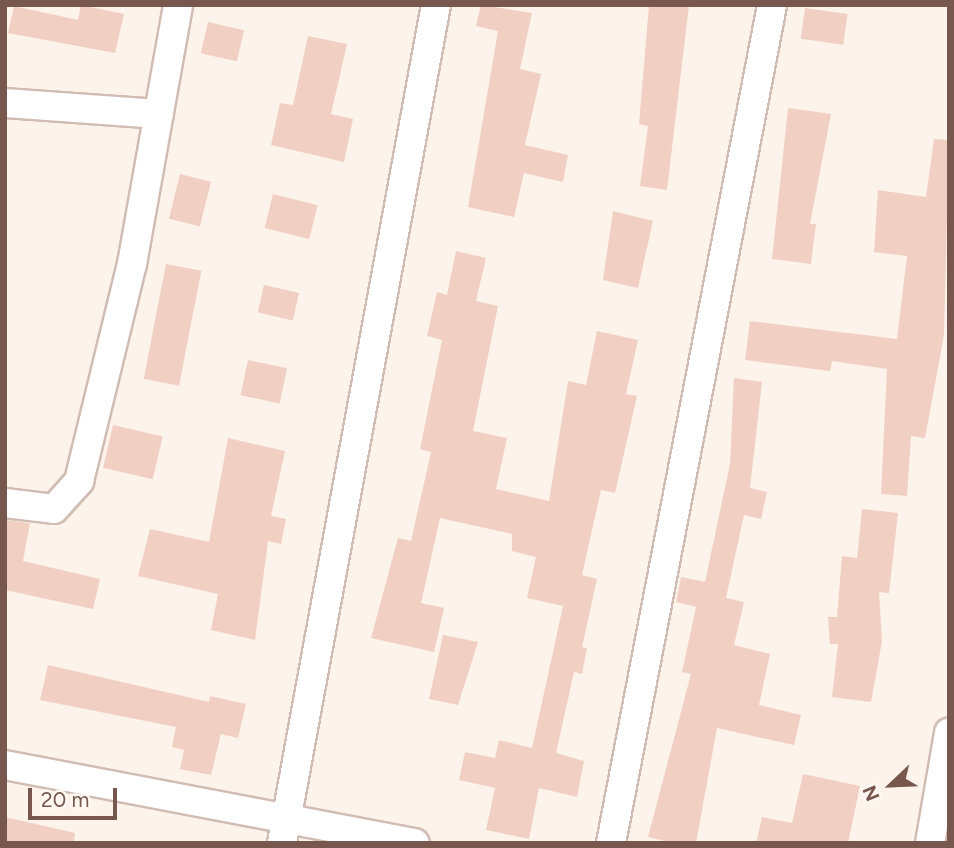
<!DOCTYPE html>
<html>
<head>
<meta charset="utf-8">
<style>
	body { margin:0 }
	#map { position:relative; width:954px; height:848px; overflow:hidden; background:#fcf3eb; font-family:Figtree,sans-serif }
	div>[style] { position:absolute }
	.building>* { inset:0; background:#f1cfc3; transform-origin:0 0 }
	.roads { filter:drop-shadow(2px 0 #d1bcb3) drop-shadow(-2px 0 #d1bcb3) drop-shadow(0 2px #d1bcb3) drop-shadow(0 -2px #d1bcb3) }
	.street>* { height:28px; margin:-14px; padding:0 14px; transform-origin:14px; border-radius:14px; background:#fff }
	span { translate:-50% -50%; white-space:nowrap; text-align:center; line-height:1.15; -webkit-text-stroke:5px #fff8f2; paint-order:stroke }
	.frame { position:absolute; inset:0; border:7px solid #77574e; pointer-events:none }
	.north { position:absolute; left:856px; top:750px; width:70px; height:70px; -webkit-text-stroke:5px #fff8f2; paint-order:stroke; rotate:247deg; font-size:19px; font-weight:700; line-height:28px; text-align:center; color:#77574e }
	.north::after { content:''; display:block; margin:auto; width:24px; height:32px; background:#77574e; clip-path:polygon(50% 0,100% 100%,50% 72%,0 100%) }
	.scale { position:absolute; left:28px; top:788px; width:89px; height:32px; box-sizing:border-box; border:4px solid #77574e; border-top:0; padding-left:9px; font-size:21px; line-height:24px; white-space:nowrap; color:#77574e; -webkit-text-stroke:5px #fff8f2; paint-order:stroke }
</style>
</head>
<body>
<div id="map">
	<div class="building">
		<div style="clip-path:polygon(81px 5px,124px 14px,115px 53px,8px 33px,14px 6px,78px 20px)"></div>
		<div style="clip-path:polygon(481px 5px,532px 13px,520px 69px,541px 74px,525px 145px,568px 155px,563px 182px,524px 173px,514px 217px,468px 207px,498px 31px,476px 26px)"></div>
		<div style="clip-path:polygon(649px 5px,689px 5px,667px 190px,640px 186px,648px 126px,639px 124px)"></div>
		<div style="left:805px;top:8px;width:43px;height:31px;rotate:8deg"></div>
		<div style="left:208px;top:22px;width:37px;height:32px;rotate:13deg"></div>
		<div style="clip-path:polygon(308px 36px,347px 44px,331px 114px,353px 119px,344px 162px,271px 145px,280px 103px,293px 105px)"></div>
		<div style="clip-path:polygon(788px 108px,831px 114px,810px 224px,816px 224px,811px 264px,772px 259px)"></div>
		<div style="clip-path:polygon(934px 139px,949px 140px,944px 335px,925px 438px,911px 436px,907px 496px,881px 494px,887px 369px,832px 361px,830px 371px,745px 360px,750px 321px,897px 339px,907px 256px,874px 252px,878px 190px,926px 197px)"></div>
		<div style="left:180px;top:174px;width:32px;height:46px;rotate:14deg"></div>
		<div style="left:273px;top:194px;width:46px;height:35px;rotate:14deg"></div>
		<div style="clip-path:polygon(613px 211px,653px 221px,638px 288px,603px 280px)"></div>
		<div style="clip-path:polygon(456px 251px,486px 258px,476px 301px,498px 306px,473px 431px,507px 438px,496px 489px,549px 501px,568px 381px,586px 385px,597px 331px,638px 340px,626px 394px,637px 396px,615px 493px,601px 490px,582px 575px,597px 579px,582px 647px,587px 648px,582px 674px,574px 672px,556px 753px,584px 761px,577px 797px,539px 788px,529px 839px,486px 830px,495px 788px,459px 780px,465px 752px,495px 758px,499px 740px,532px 748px,563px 606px,527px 598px,536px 557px,512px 551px,512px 534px,440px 518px,421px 603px,444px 608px,434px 652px,371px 638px,398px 538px,411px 541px,431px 452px,420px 449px,442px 340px,427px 336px,437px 292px,447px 295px)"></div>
		<div style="left:166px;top:264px;width:36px;height:117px;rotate:11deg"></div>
		<div style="left:264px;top:285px;width:36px;height:28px;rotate:13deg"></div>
		<div style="left:248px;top:360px;width:40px;height:36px;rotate:12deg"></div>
		<div style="clip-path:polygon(734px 378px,762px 382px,750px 488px,767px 492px,761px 519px,744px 515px,726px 598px,744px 602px,734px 645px,770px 654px,759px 705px,801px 715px,794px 745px,717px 728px,696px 843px,674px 843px,648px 837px,691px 674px,682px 672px,696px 607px,676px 602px,681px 577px,705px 582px,730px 464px)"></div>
		<div style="left:113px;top:425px;width:51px;height:44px;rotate:13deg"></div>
		<div style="clip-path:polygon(228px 438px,285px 451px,271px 516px,286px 519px,281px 544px,268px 541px,255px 640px,211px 630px,218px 594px,138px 576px,150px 529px,209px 542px)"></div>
		<div style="clip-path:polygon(862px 509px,898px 513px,889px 593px,879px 592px,882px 641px,871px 702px,832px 697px,838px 644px,830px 644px,828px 617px,837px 617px,842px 556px,857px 558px)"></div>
		<div style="clip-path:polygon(5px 520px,30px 523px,23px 561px,100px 579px,93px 609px,5px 590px)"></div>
		<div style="clip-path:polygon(443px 635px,478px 642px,458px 705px,429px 699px)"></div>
		<div style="clip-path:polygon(48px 665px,209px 702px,210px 696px,246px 704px,238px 738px,221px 734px,211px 775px,180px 769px,184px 750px,172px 747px,176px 727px,40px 700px)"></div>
		<div style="clip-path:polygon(803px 774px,860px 786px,848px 843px,756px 843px,762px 817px,792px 823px)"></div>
		<div style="clip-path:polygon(5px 817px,75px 833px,74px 843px,5px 843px)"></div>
	</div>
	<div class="roads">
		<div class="street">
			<div style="left:5px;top:103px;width:154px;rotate:4.1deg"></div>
			<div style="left:5px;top:503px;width:49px;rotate:7deg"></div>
			<div style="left:54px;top:509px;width:38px;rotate:-48deg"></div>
			<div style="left:79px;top:481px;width:223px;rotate:-76.3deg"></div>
			<div style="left:132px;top:264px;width:263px;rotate:-79.9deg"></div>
			<div style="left:5px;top:765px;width:417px;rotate:10.8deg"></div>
			<div style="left:282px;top:843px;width:852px;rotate:-79.59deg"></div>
			<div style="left:611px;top:843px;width:853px;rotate:-79.12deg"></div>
			<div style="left:930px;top:843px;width:112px;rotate:-80.2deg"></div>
		</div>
	</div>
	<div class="frame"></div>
	<div class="north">N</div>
	<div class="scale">20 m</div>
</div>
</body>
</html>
